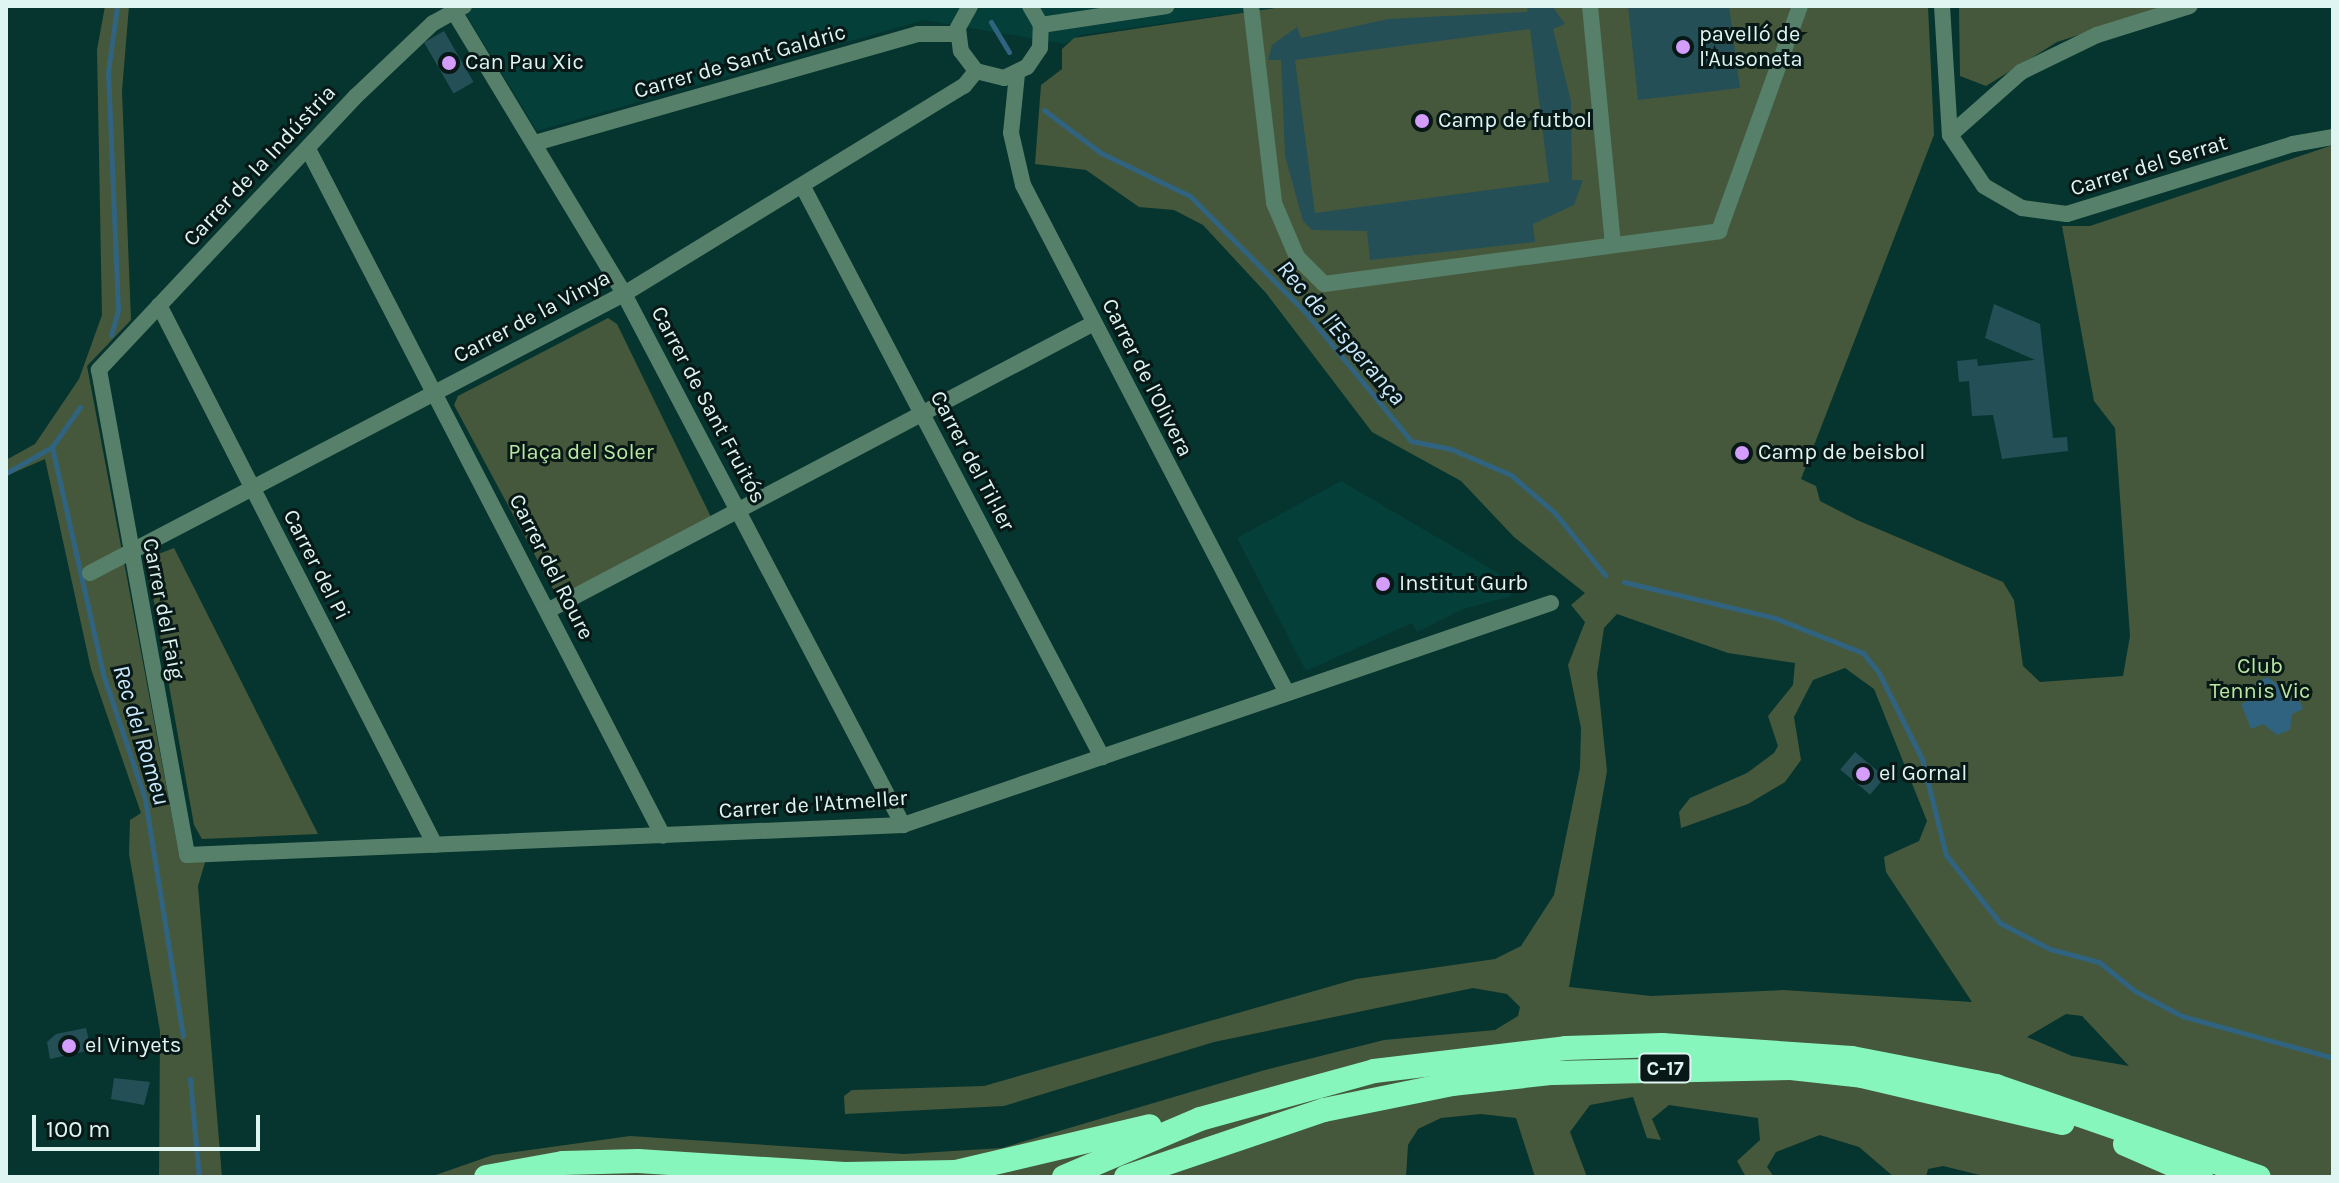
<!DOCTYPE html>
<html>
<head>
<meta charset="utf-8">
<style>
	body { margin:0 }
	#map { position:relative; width:2339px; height:1183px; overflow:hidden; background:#06342f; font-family:Karla,sans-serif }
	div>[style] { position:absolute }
	.built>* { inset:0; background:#043f3a }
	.green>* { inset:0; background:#46583c }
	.water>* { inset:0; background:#30637f }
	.stream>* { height:5px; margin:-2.5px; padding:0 2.5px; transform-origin:2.5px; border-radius:2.5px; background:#30637f }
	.building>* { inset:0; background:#254f56; transform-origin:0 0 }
	.minor>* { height:16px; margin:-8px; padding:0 8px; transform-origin:8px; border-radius:8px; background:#568069 }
	.highway>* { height:24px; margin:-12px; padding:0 12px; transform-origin:12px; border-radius:12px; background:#87f6bd }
	.dots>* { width:22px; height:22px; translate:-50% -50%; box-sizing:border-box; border:4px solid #071816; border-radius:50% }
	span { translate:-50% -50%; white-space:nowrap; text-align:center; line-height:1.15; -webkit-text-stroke:6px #071816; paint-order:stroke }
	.shield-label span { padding:2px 6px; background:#071816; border:2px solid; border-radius:6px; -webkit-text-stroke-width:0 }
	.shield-label { font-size:20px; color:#dff5f1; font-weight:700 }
	.poi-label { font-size:22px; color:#dff5f1 }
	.left { translate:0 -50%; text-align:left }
	.street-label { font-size:22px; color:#dff5f1 }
	.park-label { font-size:22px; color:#bbe7a3 }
	.water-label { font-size:24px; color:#cbe9fc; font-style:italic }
	.frame { position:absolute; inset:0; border:8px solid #dff5f1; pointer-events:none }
	.scale { position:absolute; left:32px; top:1115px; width:228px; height:36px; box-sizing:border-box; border:4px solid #dff5f1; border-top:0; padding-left:10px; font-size:24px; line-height:28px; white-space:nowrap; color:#dff5f1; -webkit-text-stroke:6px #071816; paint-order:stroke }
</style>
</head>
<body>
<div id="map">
	<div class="built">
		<div style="clip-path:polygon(461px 6px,1289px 6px,1080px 35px,1065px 44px,924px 20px,537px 131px)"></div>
		<div style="clip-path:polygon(1341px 481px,1498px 573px,1512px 596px,1463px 609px,1417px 632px,1412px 623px,1306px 671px,1237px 538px)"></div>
	</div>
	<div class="green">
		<div style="clip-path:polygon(105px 6px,129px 6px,122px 91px,131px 320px,87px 366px,180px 859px,206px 859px,198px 886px,222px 1177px,159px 1177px,160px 1031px,129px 854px,130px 820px,141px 813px,91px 669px,45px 459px,6px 476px,6px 460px,35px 444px,79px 379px,102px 315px,97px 50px)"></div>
		<div style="clip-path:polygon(evenodd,1289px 6px,1928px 6px,1934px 135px,1801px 479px,1816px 486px,1820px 501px,1857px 520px,2003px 582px,2014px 600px,2023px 666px,2040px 682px,2123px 676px,2130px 636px,2115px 428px,2094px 401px,2062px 226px,2090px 226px,2333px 145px,2333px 1177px,1988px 1177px,1943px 1166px,1928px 1169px,1926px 1177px,1894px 1177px,1859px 1147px,1820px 1135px,1776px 1152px,1767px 1167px,1774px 1177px,1746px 1177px,1737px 1161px,1760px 1140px,1758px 1118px,1669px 1105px,1652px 1119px,1661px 1140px,1647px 1138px,1633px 1097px,1590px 1105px,1570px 1132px,1587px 1177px,1535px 1177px,1516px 1118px,1481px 1114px,1441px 1118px,1418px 1129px,1408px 1145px,1406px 1177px,430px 1177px,493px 1155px,630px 1136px,904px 1154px,1002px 1148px,1265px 1070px,1384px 1040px,1495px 1030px,1518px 1016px,1520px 1007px,1507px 994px,1473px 988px,1214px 1042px,1004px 1106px,845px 1114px,844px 1096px,852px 1090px,984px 1086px,1356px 979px,1495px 959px,1521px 946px,1554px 895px,1580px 768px,1581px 728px,1568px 665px,1585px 622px,1571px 605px,1585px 593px,1514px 537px,1461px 481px,1372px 432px,1266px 293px,1203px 225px,1174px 210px,1139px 207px,1086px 170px,1035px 164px,1041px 85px,1062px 69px,1062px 49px,1074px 38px,1289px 6px,1617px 614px,1728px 653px,1795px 663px,1793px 685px,1768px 716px,1778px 746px,1774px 753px,1747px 773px,1690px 798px,1679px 812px,1681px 828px,1748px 804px,1785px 782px,1801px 760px,1794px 717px,1813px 680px,1845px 668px,1874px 689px,1927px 821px,1919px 841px,1884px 857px,1886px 872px,1972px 1002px,1783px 990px,1651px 996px,1569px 987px,1607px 771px,1597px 674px,1604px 628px,1617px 614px,1289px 6px,2066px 1014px,2082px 1016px,2129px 1066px,2072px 1056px,2027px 1037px,2066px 1014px)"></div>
		<div style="clip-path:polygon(1959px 6px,2168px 6px,2057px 42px,1986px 86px,1960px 76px)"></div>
		<div style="clip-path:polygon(608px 318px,617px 324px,711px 517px,559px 600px,454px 405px,458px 396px)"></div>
		<div style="clip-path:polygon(174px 548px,318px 834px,202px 839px,194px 825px,148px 568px,153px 556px)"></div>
	</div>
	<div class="water">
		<div style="clip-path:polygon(2268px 677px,2280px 687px,2292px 683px,2303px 709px,2292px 714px,2290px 730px,2277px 735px,2263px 724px,2251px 729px,2241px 704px,2253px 698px,2255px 682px)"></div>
	</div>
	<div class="stream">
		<div style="left:991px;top:22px;width:35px;rotate:59deg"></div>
		<div style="left:1044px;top:110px;width:71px;rotate:37deg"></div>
		<div style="left:1101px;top:153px;width:99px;rotate:25.8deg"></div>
		<div style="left:1190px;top:196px;width:165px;rotate:45.2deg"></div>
		<div style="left:1306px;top:313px;width:166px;rotate:50.6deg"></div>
		<div style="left:1411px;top:441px;width:41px;rotate:11.3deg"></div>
		<div style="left:1451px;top:449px;width:65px;rotate:23.4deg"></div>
		<div style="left:1511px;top:475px;width:58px;rotate:40.8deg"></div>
		<div style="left:1555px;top:513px;width:80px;rotate:51.1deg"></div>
		<div style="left:111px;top:335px;width:26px;rotate:-74deg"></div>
		<div style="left:118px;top:310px;width:238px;rotate:-92.4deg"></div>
		<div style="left:108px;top:72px;width:67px;rotate:-82.2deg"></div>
		<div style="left:52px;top:447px;width:236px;rotate:77.3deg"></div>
		<div style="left:104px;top:677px;width:129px;rotate:71.4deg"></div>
		<div style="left:145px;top:799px;width:240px;rotate:80.9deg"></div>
		<div style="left:6px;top:473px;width:53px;rotate:-29.5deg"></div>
		<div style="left:52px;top:447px;width:49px;rotate:-55deg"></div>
		<div style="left:1624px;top:582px;width:155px;rotate:13.4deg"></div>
		<div style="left:1775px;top:618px;width:95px;rotate:21.7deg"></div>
		<div style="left:1863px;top:653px;width:26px;rotate:51deg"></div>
		<div style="left:1879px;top:673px;width:96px;rotate:63.4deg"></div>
		<div style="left:1922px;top:759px;width:99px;rotate:76deg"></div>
		<div style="left:1946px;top:855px;width:87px;rotate:51.5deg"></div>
		<div style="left:2000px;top:923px;width:56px;rotate:27.5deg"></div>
		<div style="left:2050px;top:949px;width:51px;rotate:14.9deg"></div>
		<div style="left:2099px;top:962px;width:46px;rotate:38.9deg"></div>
		<div style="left:2135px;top:991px;width:53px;rotate:28deg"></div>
		<div style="left:2182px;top:1016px;width:157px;rotate:15.5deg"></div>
		<div style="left:190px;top:1079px;width:98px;rotate:84.8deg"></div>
	</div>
	<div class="building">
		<div style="clip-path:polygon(evenodd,1528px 6px,1552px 6px,1565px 24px,1553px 29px,1571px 101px,1572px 180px,1583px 180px,1574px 205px,1533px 224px,1535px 242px,1370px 260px,1367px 231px,1312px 230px,1303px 221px,1285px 156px,1281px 60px,1268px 60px,1272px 45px,1297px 27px,1301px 38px,1388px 19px,1527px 12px,1528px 6px,1530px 29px,1549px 182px,1315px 213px,1295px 60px,1530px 29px)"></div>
		<div style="clip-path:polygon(1628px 6px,1729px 6px,1740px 88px,1638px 100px)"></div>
		<div style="left:444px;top:31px;width:59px;height:23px;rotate:60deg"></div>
		<div style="clip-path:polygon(1994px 304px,2040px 324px,2053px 438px,2067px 437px,2068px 451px,2002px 459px,1993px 415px,1972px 416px,1969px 381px,1959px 382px,1957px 361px,1977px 359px,1978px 366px,2035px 360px,1985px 338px)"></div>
		<div style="left:1855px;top:752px;width:39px;height:23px;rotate:40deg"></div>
		<div style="clip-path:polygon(86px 1028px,91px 1050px,50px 1059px,47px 1042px,56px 1034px)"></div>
		<div style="clip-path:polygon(114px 1078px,150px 1082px,144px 1105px,111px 1099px)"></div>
	</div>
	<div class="minor">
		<div style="left:464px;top:6px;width:35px;rotate:151deg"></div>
		<div style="left:433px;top:23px;width:106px;rotate:136.5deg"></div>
		<div style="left:356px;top:96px;width:376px;rotate:133.2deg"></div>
		<div style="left:99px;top:370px;width:493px;rotate:79.7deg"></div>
		<div style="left:187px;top:855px;width:717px;rotate:-2.4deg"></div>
		<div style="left:903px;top:825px;width:685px;rotate:-18.91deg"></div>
		<div style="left:970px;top:6px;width:25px;rotate:119deg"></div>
		<div style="left:958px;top:28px;width:23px;rotate:83deg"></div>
		<div style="left:961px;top:51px;width:25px;rotate:53deg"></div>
		<div style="left:976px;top:71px;width:29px;rotate:14deg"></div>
		<div style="left:1004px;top:78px;width:25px;rotate:-26deg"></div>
		<div style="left:1027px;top:67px;width:23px;rotate:-56deg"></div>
		<div style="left:1040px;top:48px;width:23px;rotate:-88deg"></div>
		<div style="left:1041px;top:25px;width:22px;rotate:-120deg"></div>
		<div style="left:1251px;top:6px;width:198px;rotate:83.3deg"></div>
		<div style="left:1274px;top:203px;width:59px;rotate:66.9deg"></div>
		<div style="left:1297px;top:257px;width:38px;rotate:45deg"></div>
		<div style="left:1324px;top:284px;width:399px;rotate:-7.6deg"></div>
		<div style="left:1719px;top:231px;width:239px;rotate:-70.2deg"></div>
		<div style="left:1590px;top:6px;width:240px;rotate:84.5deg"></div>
		<div style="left:1942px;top:6px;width:129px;rotate:86.5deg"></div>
		<div style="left:456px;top:15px;width:326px;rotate:58.9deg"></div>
		<div style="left:624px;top:294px;width:600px;rotate:62.28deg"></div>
		<div style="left:1041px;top:25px;width:127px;rotate:-8.6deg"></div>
		<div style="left:1017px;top:74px;width:59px;rotate:95.8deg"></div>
		<div style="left:1011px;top:133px;width:53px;rotate:77deg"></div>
		<div style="left:1023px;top:185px;width:570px;rotate:62.54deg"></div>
		<div style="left:1950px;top:135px;width:61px;rotate:56.3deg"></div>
		<div style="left:1984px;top:186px;width:44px;rotate:30.1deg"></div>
		<div style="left:2022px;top:208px;width:45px;rotate:7.6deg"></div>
		<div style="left:2067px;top:214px;width:237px;rotate:-17.2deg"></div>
		<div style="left:2293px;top:144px;width:41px;rotate:-9.9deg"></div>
		<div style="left:1950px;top:135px;width:95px;rotate:-41.6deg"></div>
		<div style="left:2021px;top:72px;width:85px;rotate:-26deg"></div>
		<div style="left:2097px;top:35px;width:97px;rotate:-17.3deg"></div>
		<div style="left:535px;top:143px;width:398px;rotate:-15.9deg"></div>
		<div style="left:918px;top:34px;width:40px"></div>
		<div style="left:308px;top:149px;width:773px;rotate:62.67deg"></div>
		<div style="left:803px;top:187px;width:644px;rotate:62.32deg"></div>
		<div style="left:159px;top:305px;width:606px;rotate:62.93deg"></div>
		<div style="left:90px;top:573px;width:602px;rotate:-27.59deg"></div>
		<div style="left:624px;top:294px;width:399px;rotate:-31.5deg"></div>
		<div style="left:964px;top:86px;width:19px;rotate:-51deg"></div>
		<div style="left:549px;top:610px;width:616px;rotate:-27.77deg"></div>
	</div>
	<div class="highway">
		<div style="left:2125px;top:1144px;width:83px;rotate:23.5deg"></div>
		<div style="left:486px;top:1177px;width:78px;rotate:-10.3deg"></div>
		<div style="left:563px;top:1163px;width:75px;rotate:-1.5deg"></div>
		<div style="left:638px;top:1161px;width:207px;rotate:3.6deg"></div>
		<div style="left:845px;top:1174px;width:111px;rotate:-1deg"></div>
		<div style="left:956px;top:1172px;width:199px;rotate:-13.3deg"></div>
		<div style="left:1064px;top:1177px;width:148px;rotate:-23.1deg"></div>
		<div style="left:1200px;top:1119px;width:180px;rotate:-15.4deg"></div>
		<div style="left:1374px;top:1071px;width:193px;rotate:-6.8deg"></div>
		<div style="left:1566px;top:1048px;width:96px;rotate:-1.8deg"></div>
		<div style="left:1662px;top:1045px;width:190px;rotate:3.9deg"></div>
		<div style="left:1852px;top:1058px;width:147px;rotate:11deg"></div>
		<div style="left:1996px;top:1086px;width:278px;rotate:19.1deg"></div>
		<div style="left:1126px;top:1177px;width:209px;rotate:-18.7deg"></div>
		<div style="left:1324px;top:1110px;width:131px;rotate:-11.5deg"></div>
		<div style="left:1452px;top:1084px;width:101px;rotate:-6.3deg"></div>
		<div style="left:1552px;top:1073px;width:239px;rotate:-1.2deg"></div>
		<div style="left:1791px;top:1068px;width:71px;rotate:6.4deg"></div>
		<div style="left:1862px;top:1076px;width:206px;rotate:13.2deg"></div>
	</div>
	<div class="dots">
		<div style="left:1683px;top:47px;background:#d49cfb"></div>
		<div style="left:449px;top:63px;background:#d49cfb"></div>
		<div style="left:1422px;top:121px;background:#d49cfb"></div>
		<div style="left:1742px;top:453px;background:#d49cfb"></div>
		<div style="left:1383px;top:584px;background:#d49cfb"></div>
		<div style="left:1863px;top:774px;background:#d49cfb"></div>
		<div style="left:69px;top:1046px;background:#d49cfb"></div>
	</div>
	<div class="shield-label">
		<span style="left:1665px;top:1068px">C-17</span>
	</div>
	<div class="poi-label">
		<span class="left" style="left:1699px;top:47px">pavelló de<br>l'Ausoneta</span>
		<span class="left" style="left:465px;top:63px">Can Pau Xic</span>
		<span class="left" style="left:1438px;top:121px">Camp de futbol</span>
		<span class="left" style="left:1758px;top:453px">Camp de beisbol</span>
		<span class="left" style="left:1399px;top:584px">Institut Gurb</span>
		<span class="left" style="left:1879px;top:774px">el Gornal</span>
		<span class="left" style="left:85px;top:1046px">el Vinyets</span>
	</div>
	<div class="street-label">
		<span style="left:740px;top:62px;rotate:-16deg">Carrer de Sant Galdric</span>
		<span style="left:260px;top:166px;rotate:-47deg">Carrer de la Indústria</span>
		<span style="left:2149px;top:166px;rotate:-17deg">Carrer del Serrat</span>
		<span style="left:532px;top:317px;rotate:-28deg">Carrer de la Vinya</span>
		<span style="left:1147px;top:378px;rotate:63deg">Carrer de l'Olivera</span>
		<span style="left:708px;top:405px;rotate:62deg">Carrer de Sant Fruitós</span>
		<span style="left:972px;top:461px;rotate:62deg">Carrer del Til·ler</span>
		<span style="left:316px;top:565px;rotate:63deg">Carrer del Pi</span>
		<span style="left:551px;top:567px;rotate:63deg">Carrer del Roure</span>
		<span style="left:163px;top:609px;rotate:79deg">Carrer del Faig</span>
		<span style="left:813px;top:805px;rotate:-4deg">Carrer de l'Atmeller</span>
	</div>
	<div class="park-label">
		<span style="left:581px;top:453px">Plaça del Soler</span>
		<span style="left:2260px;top:679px">Club<br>Tennis Vic</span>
	</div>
	<div class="water-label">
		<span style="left:1341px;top:333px;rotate:49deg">Rec de l'Esperança</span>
		<span style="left:141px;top:735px;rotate:73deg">Rec del Romeu</span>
	</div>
	<div class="frame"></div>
	<div class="scale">100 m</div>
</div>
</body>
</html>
